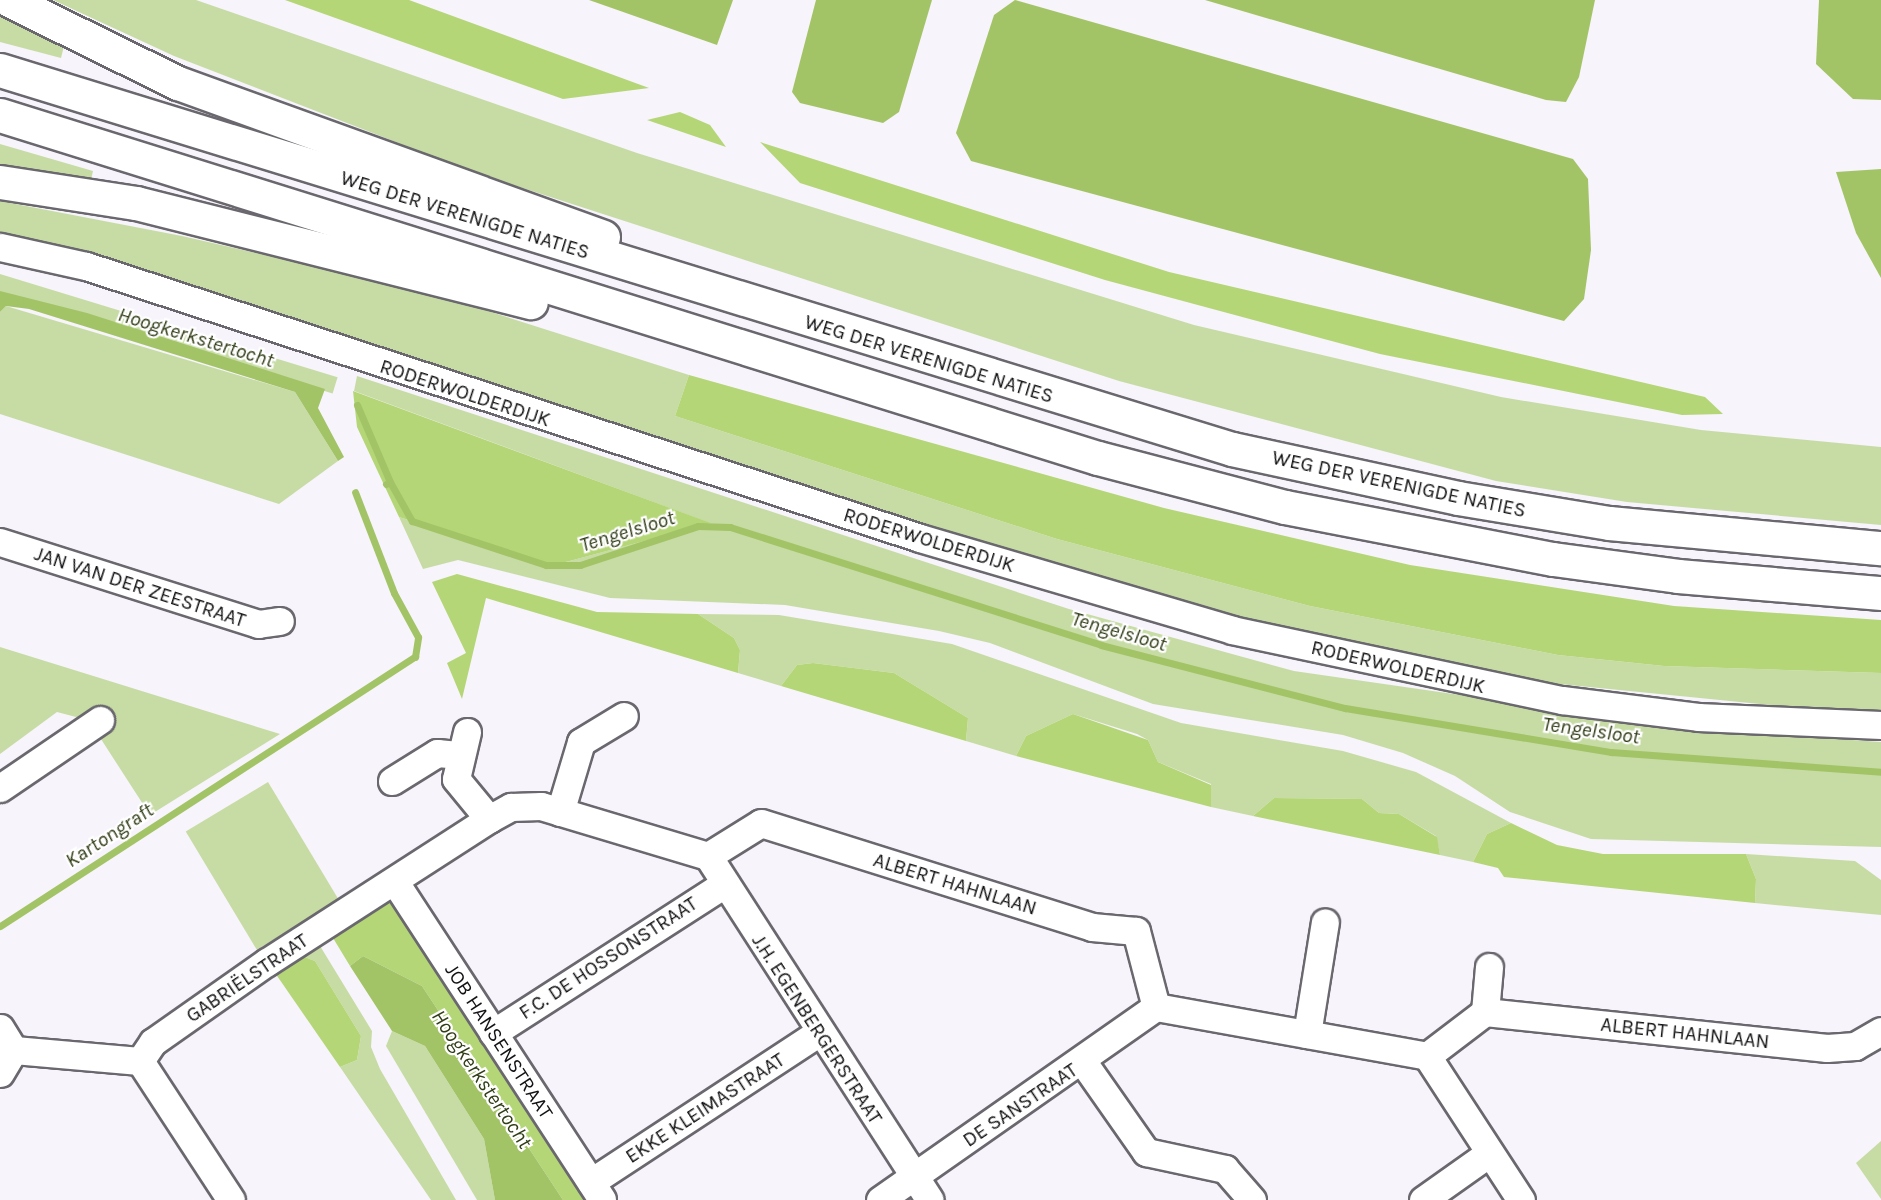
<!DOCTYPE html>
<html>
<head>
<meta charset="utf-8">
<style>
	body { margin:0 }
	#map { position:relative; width:1881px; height:1200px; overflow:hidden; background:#f7f4fb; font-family:Karla,sans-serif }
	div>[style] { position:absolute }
	.green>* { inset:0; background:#c7dca4; transform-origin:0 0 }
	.forest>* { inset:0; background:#b4d677 }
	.water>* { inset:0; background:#a3c466 }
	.stream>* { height:7px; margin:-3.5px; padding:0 3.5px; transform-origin:3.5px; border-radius:3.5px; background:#a3c466 }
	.roads { filter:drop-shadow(2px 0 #6a686e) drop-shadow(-2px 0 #6a686e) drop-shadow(0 2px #6a686e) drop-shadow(0 -2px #6a686e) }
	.minor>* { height:27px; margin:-13.5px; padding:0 13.5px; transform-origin:13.5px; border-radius:13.5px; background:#fff }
	.highway>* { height:33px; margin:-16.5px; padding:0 16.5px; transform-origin:16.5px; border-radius:16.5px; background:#fff }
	span { translate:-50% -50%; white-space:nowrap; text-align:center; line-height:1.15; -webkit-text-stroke:4.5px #fff; paint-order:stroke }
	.street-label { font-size:20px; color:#121113 }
	.water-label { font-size:21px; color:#303d16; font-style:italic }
</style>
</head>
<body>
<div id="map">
	<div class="green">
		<div style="clip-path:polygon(53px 0,196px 0,637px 153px,1194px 325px,1501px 397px,1701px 430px,1881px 447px,1881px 525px,1627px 502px,1496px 481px,1119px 381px,476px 173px,174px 56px)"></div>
		<div style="clip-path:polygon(0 12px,64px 46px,61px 58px,0 42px)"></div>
		<div style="clip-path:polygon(0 144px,93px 171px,89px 189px,0 174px)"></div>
		<div style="clip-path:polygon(0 201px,182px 236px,431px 293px,689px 375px,675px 416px,1057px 539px,1310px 606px,1558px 655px,1664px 666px,1881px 673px,1881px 716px,1529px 681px,1299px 636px,1041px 563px,0 234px)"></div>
		<div style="left:0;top:274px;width:353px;height:17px;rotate:17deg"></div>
		<div style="clip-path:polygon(6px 306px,295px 392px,338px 461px,279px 504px,0 414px,0 312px)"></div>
		<div style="clip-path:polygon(357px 376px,1069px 609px,1294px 671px,1695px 729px,1881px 742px,1881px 847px,1591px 839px,1510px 812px,1455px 776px,1403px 753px,1343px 735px,1153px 704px,990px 643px,939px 631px,785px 605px,610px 598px,458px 560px,423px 569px,399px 517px,551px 566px,710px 523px,354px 391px)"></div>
		<div style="clip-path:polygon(698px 614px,779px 615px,952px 644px,1181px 723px,1343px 751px,1416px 772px,1511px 823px,1487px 834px,1473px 862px,1440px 855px,1436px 836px,1399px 814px,1379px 813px,1362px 799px,1274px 798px,1253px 816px,1211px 807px,1211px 784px,1158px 762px,1148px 740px,1137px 734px,1073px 714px,1026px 736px,1016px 756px,966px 741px,968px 718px,894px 673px,813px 663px,797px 665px,781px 686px,738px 673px,740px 650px,734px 638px)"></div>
		<div style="clip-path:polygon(0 647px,280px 734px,150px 815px,99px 736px,114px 727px,57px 712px,0 754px)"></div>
		<div style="left:268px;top:782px;width:138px;height:96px;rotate:59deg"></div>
		<div style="clip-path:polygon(1746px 854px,1855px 861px,1881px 880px,1881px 915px,1755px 903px,1756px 879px)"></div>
		<div style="clip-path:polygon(317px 941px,372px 1031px,371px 1047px,380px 1069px,456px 1200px,431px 1200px,340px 1067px,357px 1060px,361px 1036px,315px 961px,297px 954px)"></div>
		<div style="clip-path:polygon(392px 1031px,425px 1046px,484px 1139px,495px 1200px,477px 1200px,386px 1046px)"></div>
		<div style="clip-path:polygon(1881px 1141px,1881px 1199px,1856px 1163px)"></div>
	</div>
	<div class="forest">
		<div style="clip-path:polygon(285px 0,409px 0,649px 88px,563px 99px)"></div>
		<div style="clip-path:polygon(680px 112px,710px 125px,726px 147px,647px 120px)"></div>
		<div style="clip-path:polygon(760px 142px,1169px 272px,1705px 397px,1723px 414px,1682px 415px,1380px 354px,1105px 280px,800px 183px)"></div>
		<div style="clip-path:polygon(689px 375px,1164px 508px,1410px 565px,1674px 606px,1881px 620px,1881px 673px,1664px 666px,1558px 655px,1310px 606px,1057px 539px,675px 416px)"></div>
		<div style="clip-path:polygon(353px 391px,700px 519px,711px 523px,551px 566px,399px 517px,357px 427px)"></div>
		<div style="clip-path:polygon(457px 574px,597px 612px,698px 614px,734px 638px,740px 650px,738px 673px,486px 598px,462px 699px,447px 663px,466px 653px,432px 582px)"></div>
		<div style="clip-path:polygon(813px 663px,894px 673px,968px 718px,966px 741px,781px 686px,797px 665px)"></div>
		<div style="clip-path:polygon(1073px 714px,1148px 740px,1158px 762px,1211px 785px,1211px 807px,1016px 756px,1026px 736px)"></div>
		<div style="clip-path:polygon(1274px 798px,1362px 799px,1379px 813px,1399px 814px,1437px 837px,1440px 855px,1253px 816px)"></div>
		<div style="clip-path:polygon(1511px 823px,1557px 845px,1603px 854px,1746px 854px,1756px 879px,1755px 903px,1504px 877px,1498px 868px,1473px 862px,1487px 834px)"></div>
		<div style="clip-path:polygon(394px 893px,589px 1200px,563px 1200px,422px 986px,363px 956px,350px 966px,330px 933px)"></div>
		<div style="clip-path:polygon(297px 954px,315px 961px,361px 1036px,357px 1060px,340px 1067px,273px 970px)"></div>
	</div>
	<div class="water">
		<div style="clip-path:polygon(589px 0,733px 0,717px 45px)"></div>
		<div style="clip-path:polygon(816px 0,932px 0,899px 112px,883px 123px,800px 103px,792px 92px)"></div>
		<div style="clip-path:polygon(1015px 0,1573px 159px,1588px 179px,1591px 250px,1584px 299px,1564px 321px,971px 161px,956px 133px,994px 15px)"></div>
		<div style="clip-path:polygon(1205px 0,1595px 0,1579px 77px,1566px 102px,1546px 100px)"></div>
		<div style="clip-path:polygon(1819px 0,1881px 0,1881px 100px,1853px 99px,1816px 64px)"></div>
		<div style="clip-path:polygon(1881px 169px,1881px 278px,1856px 233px,1836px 172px)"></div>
		<div style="clip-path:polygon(0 291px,87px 313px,325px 389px,318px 408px,344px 457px,338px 461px,295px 392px,29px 309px,6px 306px,0 312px)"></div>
		<div style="clip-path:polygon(363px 956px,422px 986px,563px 1200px,495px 1200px,484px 1139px,425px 1046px,392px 1031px,350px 966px)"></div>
	</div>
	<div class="stream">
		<div style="left:357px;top:405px;width:84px;rotate:66.8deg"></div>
		<div style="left:386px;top:484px;width:4px;rotate:-27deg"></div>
		<div style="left:390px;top:482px;width:45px;rotate:60.6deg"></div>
		<div style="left:412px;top:521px;width:141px;rotate:18.2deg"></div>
		<div style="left:546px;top:565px;width:34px"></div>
		<div style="left:580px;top:565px;width:124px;rotate:-18.3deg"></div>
		<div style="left:698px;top:526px;width:32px;rotate:2deg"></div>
		<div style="left:730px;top:527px;width:389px;rotate:17.6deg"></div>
		<div style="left:1101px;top:645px;width:252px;rotate:14.5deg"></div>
		<div style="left:1345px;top:708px;width:270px;rotate:9.4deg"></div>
		<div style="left:1611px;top:752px;width:271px;rotate:4.2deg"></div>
		<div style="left:0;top:926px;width:495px;rotate:-33deg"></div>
		<div style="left:415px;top:657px;width:20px;rotate:-81deg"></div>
		<div style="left:418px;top:637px;width:50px;rotate:-118.6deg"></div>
		<div style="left:394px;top:593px;width:108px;rotate:-111.1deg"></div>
	</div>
	<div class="roads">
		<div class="minor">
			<div style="left:0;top:247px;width:88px;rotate:12.5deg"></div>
			<div style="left:86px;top:266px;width:877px;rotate:18.06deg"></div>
			<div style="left:920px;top:538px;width:325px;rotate:16.4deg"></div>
			<div style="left:1232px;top:630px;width:337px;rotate:12deg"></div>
			<div style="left:1562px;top:700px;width:137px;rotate:7.1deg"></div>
			<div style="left:1698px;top:717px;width:183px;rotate:2.5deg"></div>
			<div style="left:0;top:542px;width:271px;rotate:17.6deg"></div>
			<div style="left:258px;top:624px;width:22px;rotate:-8deg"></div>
			<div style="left:467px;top:732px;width:48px;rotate:103.2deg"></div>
			<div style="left:456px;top:779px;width:52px;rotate:50.5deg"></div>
			<div style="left:489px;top:819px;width:25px;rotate:-29deg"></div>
			<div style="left:511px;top:807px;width:30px;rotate:-2deg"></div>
			<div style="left:541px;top:806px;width:174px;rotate:16.7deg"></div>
			<div style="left:708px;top:856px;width:62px;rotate:-31.9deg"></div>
			<div style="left:761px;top:823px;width:347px;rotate:17.4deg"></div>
			<div style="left:1092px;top:927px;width:44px;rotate:5.2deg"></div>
			<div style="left:1136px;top:931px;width:79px;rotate:75.3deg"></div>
			<div style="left:1156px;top:1007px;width:275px;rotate:10.2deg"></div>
			<div style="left:1427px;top:1056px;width:73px;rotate:-37.2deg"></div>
			<div style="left:392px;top:781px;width:53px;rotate:-31.9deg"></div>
			<div style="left:437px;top:753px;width:21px;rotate:5deg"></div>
			<div style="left:0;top:788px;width:121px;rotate:-34.2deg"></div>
			<div style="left:560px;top:812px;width:73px;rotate:-73.3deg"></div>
			<div style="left:581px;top:742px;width:50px;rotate:-31.2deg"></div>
			<div style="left:708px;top:856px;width:409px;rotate:57.2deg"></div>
			<div style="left:395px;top:882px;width:379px;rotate:56.9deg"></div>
			<div style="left:1489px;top:967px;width:45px;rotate:95.1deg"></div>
			<div style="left:1485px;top:1012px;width:344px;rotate:6deg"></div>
			<div style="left:1827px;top:1048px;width:28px;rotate:-4deg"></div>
			<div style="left:1855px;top:1046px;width:30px;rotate:-30deg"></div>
			<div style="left:0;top:1028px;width:26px;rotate:58deg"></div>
			<div style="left:493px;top:1033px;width:275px;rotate:-32.8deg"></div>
			<div style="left:1307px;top:1034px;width:113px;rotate:-80.9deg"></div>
			<div style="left:1427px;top:1056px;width:172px;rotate:56.9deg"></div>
			<div style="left:140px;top:1061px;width:166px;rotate:56.8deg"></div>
			<div style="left:1083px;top:1062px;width:110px;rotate:55deg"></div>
			<div style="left:1146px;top:1152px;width:81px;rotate:12.1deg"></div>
			<div style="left:1225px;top:1169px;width:41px;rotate:48.9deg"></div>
			<div style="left:0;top:1073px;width:27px;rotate:-59deg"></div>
			<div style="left:14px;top:1050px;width:126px;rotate:5deg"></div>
			<div style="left:140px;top:1061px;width:23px;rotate:-56deg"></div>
			<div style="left:153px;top:1042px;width:139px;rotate:-35.1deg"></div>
			<div style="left:267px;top:962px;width:264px;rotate:-32.8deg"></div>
			<div style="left:591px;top:1182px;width:272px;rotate:-33.3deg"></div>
			<div style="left:880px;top:1200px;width:337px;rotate:-35deg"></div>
			<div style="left:1423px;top:1200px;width:80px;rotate:-35.3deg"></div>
		</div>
		<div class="highway">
			<div style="left:9px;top:0;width:188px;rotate:26.2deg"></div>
			<div style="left:178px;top:83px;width:452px;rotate:19.9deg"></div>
			<div style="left:0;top:70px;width:1289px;rotate:17.1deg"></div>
			<div style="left:1232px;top:449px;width:231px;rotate:12.2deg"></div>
			<div style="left:1458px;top:498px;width:153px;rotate:9.4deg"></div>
			<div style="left:1609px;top:523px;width:273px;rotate:5.3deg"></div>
			<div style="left:0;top:115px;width:1150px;rotate:17.35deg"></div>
			<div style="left:1098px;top:458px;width:193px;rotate:14.7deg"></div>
			<div style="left:1285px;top:507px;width:273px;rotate:11deg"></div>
			<div style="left:1553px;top:559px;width:126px;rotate:7.7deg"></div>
			<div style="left:1678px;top:576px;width:204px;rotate:4.8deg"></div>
			<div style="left:0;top:182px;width:138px;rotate:8.8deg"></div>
			<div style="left:136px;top:203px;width:407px;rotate:14.1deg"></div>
		</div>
	</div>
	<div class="street-label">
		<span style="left:465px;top:215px;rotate:17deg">WEG DER VERENIGDE NATIES</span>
		<span style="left:929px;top:359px;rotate:17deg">WEG DER VERENIGDE NATIES</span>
		<span style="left:465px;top:393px;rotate:18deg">RODERWOLDERDIJK</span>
		<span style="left:1399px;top:484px;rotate:12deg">WEG DER VERENIGDE NATIES</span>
		<span style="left:929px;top:540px;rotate:17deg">RODERWOLDERDIJK</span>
		<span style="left:140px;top:587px;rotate:18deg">JAN VAN DER ZEESTRAAT</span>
		<span style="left:1398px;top:667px;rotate:13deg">RODERWOLDERDIJK</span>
		<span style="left:955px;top:884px;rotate:17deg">ALBERT HAHNLAAN</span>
		<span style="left:608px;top:958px;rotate:-33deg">F.C. DE HOSSONSTRAAT</span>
		<span style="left:247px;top:978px;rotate:-34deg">GABRIËLSTRAAT</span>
		<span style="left:817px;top:1029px;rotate:57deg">J.H. EGENBERGERSTRAAT</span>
		<span style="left:1685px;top:1033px;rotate:6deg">ALBERT HAHNLAAN</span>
		<span style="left:499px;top:1041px;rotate:57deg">JOB HANSENSTRAAT</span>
		<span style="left:1020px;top:1105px;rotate:-34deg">DE SANSTRAAT</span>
		<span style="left:705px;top:1108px;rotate:-33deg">EKKE KLEIMASTRAAT</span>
	</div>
	<div class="water-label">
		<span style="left:196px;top:337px;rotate:17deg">Hoogkerkstertocht</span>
		<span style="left:627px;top:531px;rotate:-17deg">Tengelsloot</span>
		<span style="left:1119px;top:631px;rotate:16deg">Tengelsloot</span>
		<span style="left:1591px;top:730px;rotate:8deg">Tengelsloot</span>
		<span style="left:109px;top:835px;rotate:-33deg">Kartongraft</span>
		<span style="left:482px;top:1079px;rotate:56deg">Hoogkerkstertocht</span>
	</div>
</div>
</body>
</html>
